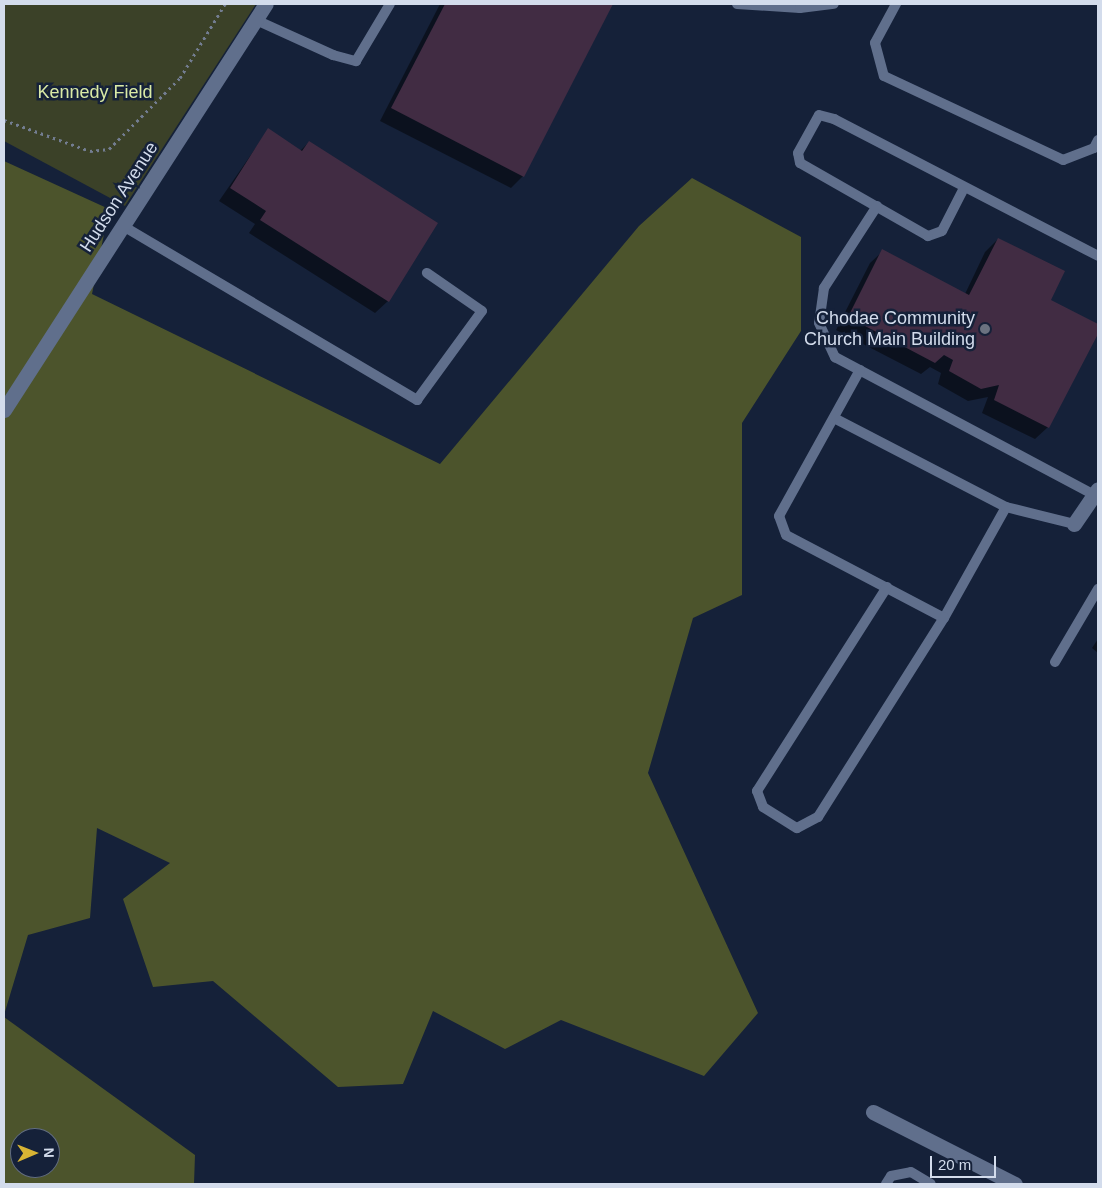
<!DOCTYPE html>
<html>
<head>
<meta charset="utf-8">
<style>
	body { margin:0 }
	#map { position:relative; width:1102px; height:1188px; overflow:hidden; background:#152139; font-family:Helvetica,sans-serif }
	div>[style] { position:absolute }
	.green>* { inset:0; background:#3b4128 }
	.forest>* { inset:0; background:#4c542c }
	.shadow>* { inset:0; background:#0007 }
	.building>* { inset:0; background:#412c43 }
	.path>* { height:3px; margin-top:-1.5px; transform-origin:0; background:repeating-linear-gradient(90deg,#737d91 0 2.5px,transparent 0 6.5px) }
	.lane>* { height:10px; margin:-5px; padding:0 5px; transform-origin:5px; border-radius:5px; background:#606f8c }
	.street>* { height:15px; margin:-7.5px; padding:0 7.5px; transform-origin:7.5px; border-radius:7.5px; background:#606f8c }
	.dots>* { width:14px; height:14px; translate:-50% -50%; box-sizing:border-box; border:2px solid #152139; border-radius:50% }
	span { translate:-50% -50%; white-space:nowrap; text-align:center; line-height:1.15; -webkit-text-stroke:5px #152139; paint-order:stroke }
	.park-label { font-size:18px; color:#daeaa5 }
	.street-label { font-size:18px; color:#d3dcec }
	.poi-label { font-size:18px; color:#d3dcec }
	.right { translate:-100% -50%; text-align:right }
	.frame { position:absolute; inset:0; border:5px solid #d3dcec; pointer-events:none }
	.north { position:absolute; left:10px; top:1128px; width:50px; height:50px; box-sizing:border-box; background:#152139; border:1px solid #616c81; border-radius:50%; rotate:89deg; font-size:14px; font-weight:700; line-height:20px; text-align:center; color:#d3dcec }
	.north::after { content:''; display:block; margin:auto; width:18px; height:22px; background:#d8b434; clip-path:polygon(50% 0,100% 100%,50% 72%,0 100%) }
	.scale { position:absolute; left:930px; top:1156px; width:66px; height:22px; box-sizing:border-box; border:2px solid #d3dcec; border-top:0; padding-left:6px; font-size:15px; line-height:18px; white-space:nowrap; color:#d3dcec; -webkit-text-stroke:4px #152139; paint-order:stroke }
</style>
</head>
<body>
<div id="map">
	<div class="green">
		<div style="clip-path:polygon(4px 4px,256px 4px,125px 206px,4px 141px)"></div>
	</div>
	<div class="forest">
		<div style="clip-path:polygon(4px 161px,109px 209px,92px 294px,440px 464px,639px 226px,692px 178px,801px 237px,801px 331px,742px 423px,742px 595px,693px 618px,648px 773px,758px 1013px,704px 1076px,561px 1020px,505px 1049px,433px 1011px,403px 1084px,338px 1087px,213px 981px,153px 987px,123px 899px,170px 863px,97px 828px,90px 918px,28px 935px,4px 1015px)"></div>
		<div style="clip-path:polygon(evenodd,4px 1017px,195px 1155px,194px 1184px,4px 1184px,4px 1017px,20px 1138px,50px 1138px,50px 1168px,20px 1168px,20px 1138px)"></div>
	</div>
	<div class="shadow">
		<div style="clip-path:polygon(440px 4px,612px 4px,523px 176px,511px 188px,380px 121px)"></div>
		<div style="clip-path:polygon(268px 130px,300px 151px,309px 142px,388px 301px,375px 313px,249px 233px,255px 224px,219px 201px)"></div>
		<div style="clip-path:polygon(998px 239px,1049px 301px,1098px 326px,1048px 427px,1035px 439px,982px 413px,988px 397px,968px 401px,938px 384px,941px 373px,930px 367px,921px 374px,836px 330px,870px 263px,883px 251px,965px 294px,985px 252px)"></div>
		<div style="clip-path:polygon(1098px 639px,1098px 653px,1092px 648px)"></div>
	</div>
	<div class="building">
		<div style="clip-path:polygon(445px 4px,613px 4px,524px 177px,391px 108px)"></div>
		<div style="clip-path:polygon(268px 128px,302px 151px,309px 141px,438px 223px,389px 302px,260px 220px,266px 211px,230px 188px)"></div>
		<div style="clip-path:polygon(998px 238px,1065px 271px,1051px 300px,1098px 324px,1098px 334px,1049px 428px,994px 400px,999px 385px,981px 389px,949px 371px,953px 360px,944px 355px,935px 363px,848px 317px,882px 249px,969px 295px)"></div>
	</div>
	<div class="path">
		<div style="left:4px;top:120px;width:91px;rotate:19.8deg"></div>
		<div style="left:90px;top:151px;width:19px;rotate:-6deg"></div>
		<div style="left:109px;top:149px;width:100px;rotate:-45deg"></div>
		<div style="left:180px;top:78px;width:87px;rotate:-58.7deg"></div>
	</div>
	<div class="lane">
		<div style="left:737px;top:4px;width:63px;rotate:3.6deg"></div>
		<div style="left:800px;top:8px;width:34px;rotate:-7deg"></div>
		<div style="left:896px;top:4px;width:44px;rotate:118.3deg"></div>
		<div style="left:875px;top:43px;width:34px;rotate:75deg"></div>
		<div style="left:884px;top:76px;width:198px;rotate:25.1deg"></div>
		<div style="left:1063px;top:160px;width:33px;rotate:-21deg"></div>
		<div style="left:1094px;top:148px;width:9px;rotate:-63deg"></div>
		<div style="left:256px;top:20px;width:85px;rotate:24.4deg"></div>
		<div style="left:333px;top:55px;width:24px;rotate:15deg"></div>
		<div style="left:356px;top:61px;width:66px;rotate:-59.2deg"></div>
		<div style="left:964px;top:188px;width:48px;rotate:117.1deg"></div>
		<div style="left:942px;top:231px;width:15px;rotate:160deg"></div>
		<div style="left:928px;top:236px;width:147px;rotate:-150.3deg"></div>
		<div style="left:800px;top:163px;width:10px;rotate:-101deg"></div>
		<div style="left:798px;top:153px;width:43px;rotate:-61.1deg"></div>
		<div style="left:819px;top:115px;width:16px;rotate:15deg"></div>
		<div style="left:834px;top:119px;width:297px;rotate:27.4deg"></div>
		<div style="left:877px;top:206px;width:98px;rotate:122.9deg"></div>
		<div style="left:824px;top:288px;width:35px;rotate:98deg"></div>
		<div style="left:819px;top:323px;width:38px;rotate:65deg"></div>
		<div style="left:835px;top:357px;width:293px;rotate:28deg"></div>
		<div style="left:123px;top:226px;width:342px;rotate:30.6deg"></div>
		<div style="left:417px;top:400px;width:110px;rotate:-53.9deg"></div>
		<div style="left:482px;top:311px;width:67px;rotate:-145.4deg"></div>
		<div style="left:834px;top:418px;width:194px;rotate:27.4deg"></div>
		<div style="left:1006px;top:507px;width:127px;rotate:119.2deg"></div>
		<div style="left:944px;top:618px;width:178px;rotate:-152.3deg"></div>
		<div style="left:786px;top:535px;width:20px;rotate:-110deg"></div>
		<div style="left:779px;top:516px;width:167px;rotate:-61deg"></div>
		<div style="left:1006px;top:507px;width:70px;rotate:14deg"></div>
		<div style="left:887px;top:587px;width:242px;rotate:122.5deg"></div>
		<div style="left:757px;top:791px;width:17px;rotate:69deg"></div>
		<div style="left:763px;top:807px;width:40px;rotate:32deg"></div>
		<div style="left:797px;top:828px;width:24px;rotate:-28deg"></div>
		<div style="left:818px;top:817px;width:236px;rotate:-57.7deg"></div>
		<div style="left:1055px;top:662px;width:85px;rotate:-59.5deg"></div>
		<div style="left:886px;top:1184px;width:9px;rotate:-58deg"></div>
		<div style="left:891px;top:1176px;width:20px;rotate:-11deg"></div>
		<div style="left:911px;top:1172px;width:23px;rotate:31deg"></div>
	</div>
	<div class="street">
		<div style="left:4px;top:410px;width:483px;rotate:-57.2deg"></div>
		<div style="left:1074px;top:524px;width:42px;rotate:-55.6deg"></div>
		<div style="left:873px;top:1112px;width:159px;rotate:26.9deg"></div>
	</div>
	<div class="dots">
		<div style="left:985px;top:329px;background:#6b7280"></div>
	</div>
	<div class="park-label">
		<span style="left:95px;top:92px">Kennedy Field</span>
	</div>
	<div class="street-label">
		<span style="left:119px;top:197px;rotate:-57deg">Hudson Avenue</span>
	</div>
	<div class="poi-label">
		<span class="right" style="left:975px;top:329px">Chodae Community<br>Church Main Building</span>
	</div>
	<div class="frame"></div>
	<div class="north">N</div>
	<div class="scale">20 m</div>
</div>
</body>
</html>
